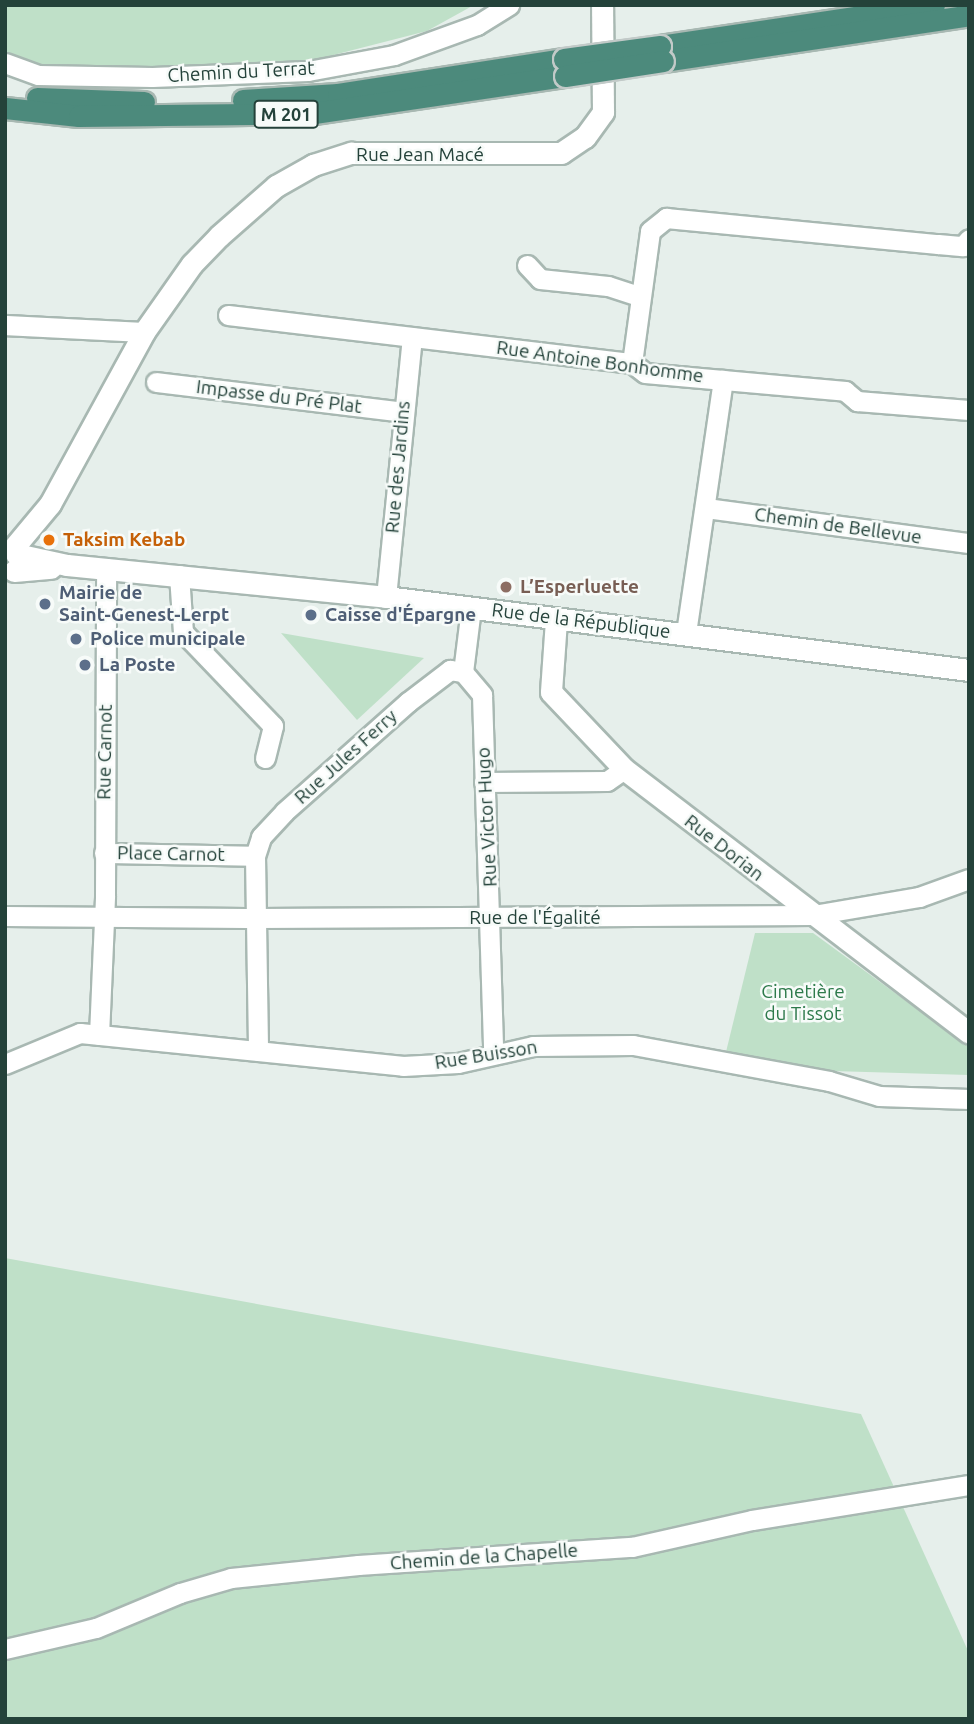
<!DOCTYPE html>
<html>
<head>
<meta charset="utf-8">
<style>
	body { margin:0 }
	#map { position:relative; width:974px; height:1724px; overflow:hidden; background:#e6efeb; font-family:Ubuntu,sans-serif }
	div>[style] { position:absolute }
	.green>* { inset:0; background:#bfe0c8 }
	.roads { filter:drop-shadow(2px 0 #a8b8b2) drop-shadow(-2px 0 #a8b8b2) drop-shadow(0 2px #a8b8b2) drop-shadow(0 -2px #a8b8b2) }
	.minor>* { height:19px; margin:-9.5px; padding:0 9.5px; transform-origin:9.5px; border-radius:9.5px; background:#fff }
	.tertiary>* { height:21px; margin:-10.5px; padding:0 10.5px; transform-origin:10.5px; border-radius:10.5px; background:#fff }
	.secondary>* { height:21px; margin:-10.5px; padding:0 10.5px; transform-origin:10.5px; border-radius:10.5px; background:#fff }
	.trunk>* { height:21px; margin:-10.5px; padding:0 10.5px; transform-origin:10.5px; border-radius:10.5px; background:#4c8a7c }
	.bridges { filter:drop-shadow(2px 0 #c2cac8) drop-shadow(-2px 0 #c2cac8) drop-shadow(0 2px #c2cac8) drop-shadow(0 -2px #c2cac8) }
	.trunk-bridge>* { height:21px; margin:-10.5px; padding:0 10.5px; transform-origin:10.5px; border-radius:10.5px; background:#4c8a7c }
	.dots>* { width:19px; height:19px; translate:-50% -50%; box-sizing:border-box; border:4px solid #f7fbf9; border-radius:50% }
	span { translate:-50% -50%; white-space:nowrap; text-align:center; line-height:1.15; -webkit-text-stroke:5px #f7fbf9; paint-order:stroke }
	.shield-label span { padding:2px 5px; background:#f7fbf9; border:2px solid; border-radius:5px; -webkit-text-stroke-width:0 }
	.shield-label { font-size:18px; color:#24423a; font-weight:700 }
	.street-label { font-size:19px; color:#24423a }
	.food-label { font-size:19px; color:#c56008; font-weight:700 }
	.left { translate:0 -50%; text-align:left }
	.education-label { font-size:19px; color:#785e54; font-weight:700 }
	.service-label { font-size:19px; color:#4e5e75; font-weight:700 }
	.park-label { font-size:19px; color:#2d7a4b }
	.frame { position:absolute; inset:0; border:7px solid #24423a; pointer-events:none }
</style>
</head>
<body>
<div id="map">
	<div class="green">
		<div style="clip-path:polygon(5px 5px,474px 5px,427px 31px,310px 61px,130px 68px,5px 64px)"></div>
		<div style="clip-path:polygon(281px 633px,424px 658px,357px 720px)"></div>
		<div style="clip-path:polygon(755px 933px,813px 933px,969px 1047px,969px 1075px,832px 1071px,726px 1052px)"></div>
		<div style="clip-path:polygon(5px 1258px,861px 1414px,969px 1653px,969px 1719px,5px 1719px)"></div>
	</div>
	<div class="roads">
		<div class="minor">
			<div style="left:5px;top:63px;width:35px;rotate:20deg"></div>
			<div style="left:38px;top:75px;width:114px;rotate:1deg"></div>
			<div style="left:152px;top:77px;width:156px;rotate:-2.2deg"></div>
			<div style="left:308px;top:71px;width:87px;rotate:-10.5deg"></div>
			<div style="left:394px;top:55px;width:88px;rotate:-19.9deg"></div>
			<div style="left:477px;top:25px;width:38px;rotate:-32deg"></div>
			<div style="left:527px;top:265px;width:19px;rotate:47deg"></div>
			<div style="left:540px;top:279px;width:68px;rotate:5.9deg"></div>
			<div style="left:608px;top:286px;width:33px;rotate:18deg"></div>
			<div style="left:228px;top:315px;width:407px;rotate:6.8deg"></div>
			<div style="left:632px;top:363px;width:16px;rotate:38deg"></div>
			<div style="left:645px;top:373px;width:201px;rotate:5.1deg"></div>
			<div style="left:845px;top:391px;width:16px;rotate:40deg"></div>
			<div style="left:857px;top:401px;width:112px;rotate:4.6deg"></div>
			<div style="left:5px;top:325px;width:139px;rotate:2.9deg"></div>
			<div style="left:632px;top:363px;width:133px;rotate:-82.2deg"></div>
			<div style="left:650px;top:231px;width:21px;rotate:-39deg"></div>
			<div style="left:666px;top:218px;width:273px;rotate:5.5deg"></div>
			<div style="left:938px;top:244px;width:25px;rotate:5deg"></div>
			<div style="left:963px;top:246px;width:9px;rotate:-49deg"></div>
			<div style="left:156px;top:382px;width:249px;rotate:6.9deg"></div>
			<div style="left:706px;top:508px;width:265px;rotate:7.6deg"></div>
			<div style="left:179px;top:575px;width:57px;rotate:86deg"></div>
			<div style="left:183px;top:632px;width:130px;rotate:46.2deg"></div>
			<div style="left:273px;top:726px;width:33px;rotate:104deg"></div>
			<div style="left:386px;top:597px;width:261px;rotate:-84.3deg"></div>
			<div style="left:686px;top:633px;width:256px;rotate:-81.7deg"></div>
			<div style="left:463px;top:672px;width:30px;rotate:50deg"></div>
			<div style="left:482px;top:695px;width:358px;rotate:88.2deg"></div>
			<div style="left:484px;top:782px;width:123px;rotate:-0.5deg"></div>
			<div style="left:607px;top:781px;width:21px;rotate:-35deg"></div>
			<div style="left:104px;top:853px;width:151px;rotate:1.1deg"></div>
			<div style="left:255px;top:856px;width:195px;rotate:89.1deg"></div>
			<div style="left:255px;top:856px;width:20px;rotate:-72deg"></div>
			<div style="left:261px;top:837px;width:34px;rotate:-47deg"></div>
			<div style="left:284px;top:812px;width:166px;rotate:-41.6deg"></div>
			<div style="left:408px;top:702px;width:53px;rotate:-37.3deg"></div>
			<div style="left:450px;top:670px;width:13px;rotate:9deg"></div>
			<div style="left:463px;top:672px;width:64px;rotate:-82.9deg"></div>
			<div style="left:5px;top:916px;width:241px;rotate:0.5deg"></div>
			<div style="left:257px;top:918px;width:556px;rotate:-0.31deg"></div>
			<div style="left:813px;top:915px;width:108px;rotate:-9.6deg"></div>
			<div style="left:919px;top:897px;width:53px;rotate:-19.8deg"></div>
			<div style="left:99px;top:1035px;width:140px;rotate:-87.5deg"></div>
			<div style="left:105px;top:895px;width:327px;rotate:-89.8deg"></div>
			<div style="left:5px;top:1064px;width:81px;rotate:-22.5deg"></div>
			<div style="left:80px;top:1033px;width:325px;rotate:5.8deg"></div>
			<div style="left:403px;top:1066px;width:55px;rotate:-3.1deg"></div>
			<div style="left:458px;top:1063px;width:77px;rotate:-12.8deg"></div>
			<div style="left:533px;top:1046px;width:100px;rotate:-0.6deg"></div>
			<div style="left:633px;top:1045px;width:199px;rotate:10.4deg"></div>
			<div style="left:829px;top:1081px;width:52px;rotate:16.7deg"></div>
			<div style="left:879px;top:1096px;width:90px;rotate:1.9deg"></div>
			<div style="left:5px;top:1649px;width:93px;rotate:-13deg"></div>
			<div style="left:96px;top:1628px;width:91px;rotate:-22.6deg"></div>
			<div style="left:180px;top:1593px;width:53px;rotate:-16.4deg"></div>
			<div style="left:231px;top:1578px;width:128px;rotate:-5.8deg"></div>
			<div style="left:358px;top:1565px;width:275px;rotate:-3.8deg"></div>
			<div style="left:632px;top:1547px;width:123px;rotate:-12.7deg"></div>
			<div style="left:752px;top:1520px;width:220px;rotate:-9.2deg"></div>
		</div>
		<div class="tertiary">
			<div style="left:15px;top:546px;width:55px;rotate:-50.2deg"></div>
			<div style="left:50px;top:504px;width:196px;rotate:-61.3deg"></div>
			<div style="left:144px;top:332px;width:83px;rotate:-54.8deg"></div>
			<div style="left:192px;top:264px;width:39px;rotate:-46deg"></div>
			<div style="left:219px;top:236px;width:76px;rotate:-41.3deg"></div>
			<div style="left:276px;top:186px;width:43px;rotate:-29.6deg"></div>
			<div style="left:313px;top:165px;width:40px;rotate:-18deg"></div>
			<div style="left:351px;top:153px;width:210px"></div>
			<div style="left:561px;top:153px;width:29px;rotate:-34deg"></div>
			<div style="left:585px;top:137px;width:31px;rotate:-54deg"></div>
			<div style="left:603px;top:112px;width:107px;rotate:-90.5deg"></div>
		</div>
		<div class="secondary">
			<div style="left:16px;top:554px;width:52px;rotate:12.2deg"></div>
			<div style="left:67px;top:565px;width:321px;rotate:5.7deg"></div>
			<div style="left:386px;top:597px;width:588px;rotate:7.14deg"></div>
			<div style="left:14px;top:571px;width:37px;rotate:-5deg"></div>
			<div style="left:556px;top:620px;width:72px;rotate:94deg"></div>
			<div style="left:551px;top:692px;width:106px;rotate:46.5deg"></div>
			<div style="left:624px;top:769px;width:434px;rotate:37.4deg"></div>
		</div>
		<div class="trunk">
			<div style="left:660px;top:46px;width:277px;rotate:-8.5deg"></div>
			<div style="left:663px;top:61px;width:309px;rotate:-8.5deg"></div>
			<div style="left:37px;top:98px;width:107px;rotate:2.1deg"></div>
			<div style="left:243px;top:100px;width:95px;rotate:-3.6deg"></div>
			<div style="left:338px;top:94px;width:229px;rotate:-8.8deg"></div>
			<div style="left:5px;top:108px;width:74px;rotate:6.2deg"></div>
			<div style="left:79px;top:116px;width:235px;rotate:-0.7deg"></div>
			<div style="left:314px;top:113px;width:254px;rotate:-8.4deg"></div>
		</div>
	</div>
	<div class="bridges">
		<div class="trunk-bridge">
			<div style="left:564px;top:59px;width:97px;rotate:-7.7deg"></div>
			<div style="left:565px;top:76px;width:99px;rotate:-8.7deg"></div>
		</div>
	</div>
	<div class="dots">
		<div style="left:49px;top:540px;background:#e8710a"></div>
		<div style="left:506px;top:587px;background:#8d6e63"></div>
		<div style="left:45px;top:604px;background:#5c6f8a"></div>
		<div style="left:311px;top:615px;background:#5c6f8a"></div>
		<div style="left:76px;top:639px;background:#5c6f8a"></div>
		<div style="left:85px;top:665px;background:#5c6f8a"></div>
	</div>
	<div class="shield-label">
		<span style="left:286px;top:114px">M 201</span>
	</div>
	<div class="street-label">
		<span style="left:241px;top:72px;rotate:-3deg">Chemin du Terrat</span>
		<span style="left:420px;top:155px">Rue Jean Macé</span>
		<span style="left:600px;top:362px;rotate:8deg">Rue Antoine Bonhomme</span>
		<span style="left:279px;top:397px;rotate:7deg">Impasse du Pré Plat</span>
		<span style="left:398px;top:467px;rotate:-85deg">Rue des Jardins</span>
		<span style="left:838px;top:526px;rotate:8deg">Chemin de Bellevue</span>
		<span style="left:581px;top:621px;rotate:7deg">Rue de la République</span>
		<span style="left:105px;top:752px;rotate:-89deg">Rue Carnot</span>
		<span style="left:346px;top:757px;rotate:-42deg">Rue Jules Ferry</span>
		<span style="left:487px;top:817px;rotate:-93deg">Rue Victor Hugo</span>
		<span style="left:724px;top:848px;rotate:38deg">Rue Dorian</span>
		<span style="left:171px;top:854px;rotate:1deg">Place Carnot</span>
		<span style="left:535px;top:918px">Rue de l'Égalité</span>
		<span style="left:486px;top:1055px;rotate:-9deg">Rue Buisson</span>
		<span style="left:484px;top:1557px;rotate:-4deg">Chemin de la Chapelle</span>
	</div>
	<div class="food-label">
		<span class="left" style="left:63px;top:540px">Taksim Kebab</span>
	</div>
	<div class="education-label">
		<span class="left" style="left:520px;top:587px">L’Esperluette</span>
	</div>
	<div class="service-label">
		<span class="left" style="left:59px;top:604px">Mairie de<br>Saint-Genest-Lerpt</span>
		<span class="left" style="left:325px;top:615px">Caisse d'Épargne</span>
		<span class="left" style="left:90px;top:639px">Police municipale</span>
		<span class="left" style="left:99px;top:665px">La Poste</span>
	</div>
	<div class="park-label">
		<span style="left:803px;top:1003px">Cimetière<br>du Tissot</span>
	</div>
	<div class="frame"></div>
</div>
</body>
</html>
